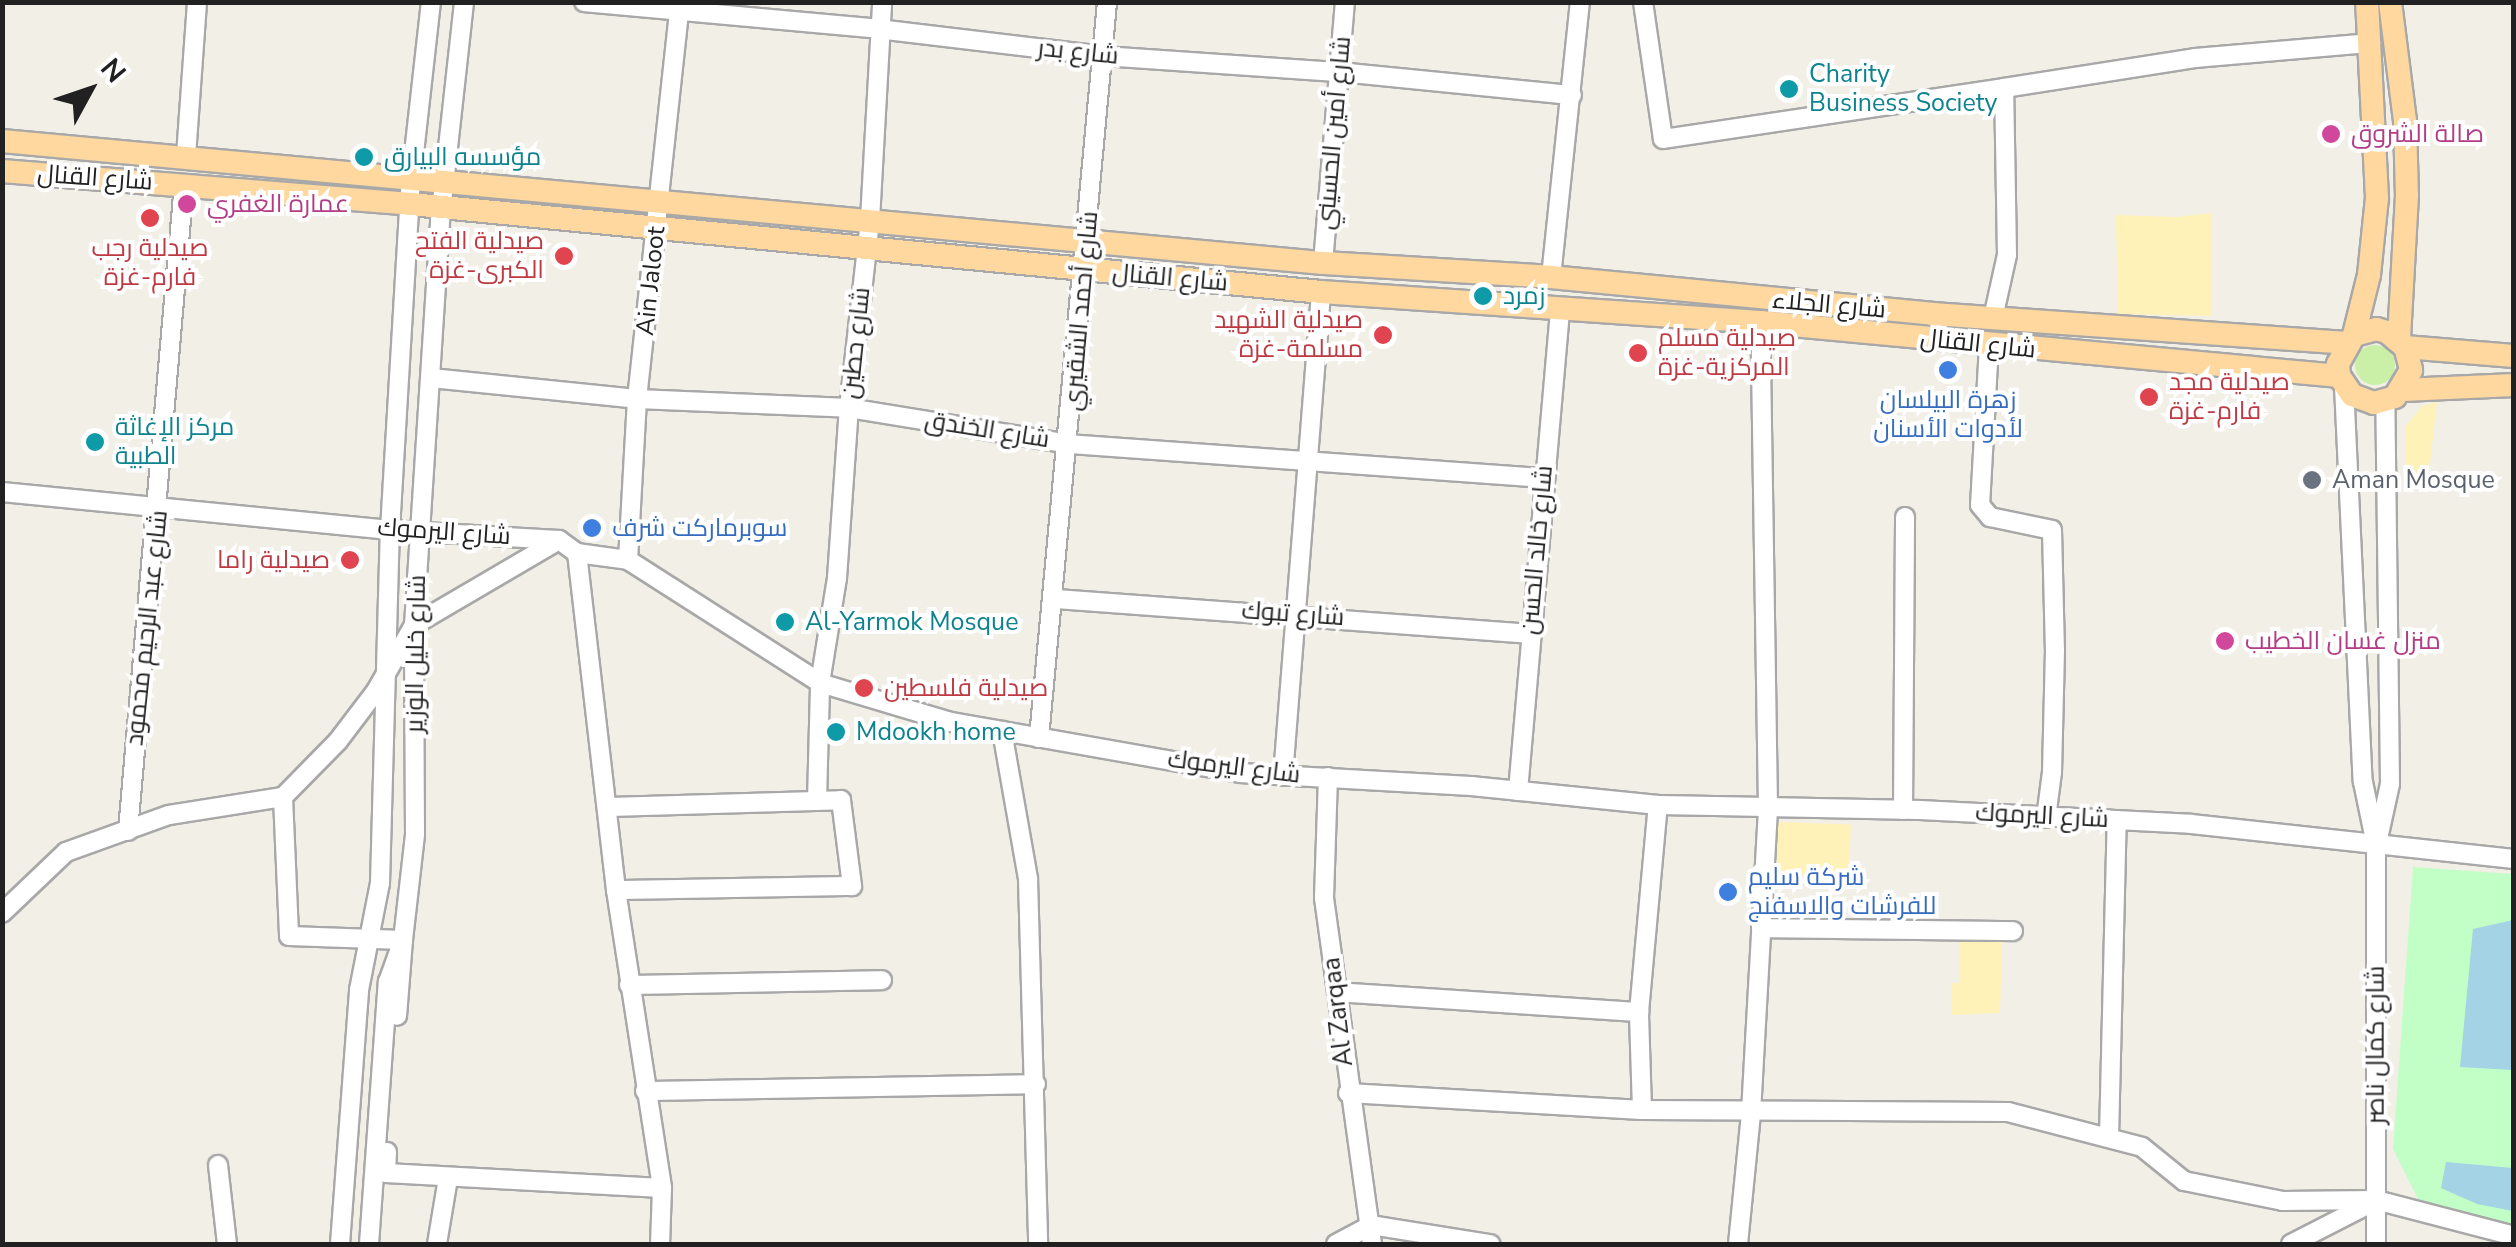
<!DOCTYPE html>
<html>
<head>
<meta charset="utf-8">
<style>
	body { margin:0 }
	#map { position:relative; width:2516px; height:1247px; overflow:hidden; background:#f2efe7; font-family:"Nunito Sans",Cairo,sans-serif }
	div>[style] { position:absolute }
	.grass>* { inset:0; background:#caf0a8 }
	.round { border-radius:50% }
	.sand>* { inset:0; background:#fff2b8; transform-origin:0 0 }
	.park>* { inset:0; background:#c1ffc7 }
	.water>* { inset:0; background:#a3d3e4 }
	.roads { filter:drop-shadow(2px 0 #a8a8a8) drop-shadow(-2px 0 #a8a8a8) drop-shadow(0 2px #a8a8a8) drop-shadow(0 -2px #a8a8a8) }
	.minor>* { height:18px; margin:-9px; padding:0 9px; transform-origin:9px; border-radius:9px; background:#fff }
	.major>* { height:22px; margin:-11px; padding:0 11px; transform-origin:11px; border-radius:11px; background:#ffd89f }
	.dots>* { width:28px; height:28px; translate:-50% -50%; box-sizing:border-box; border:5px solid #fff; border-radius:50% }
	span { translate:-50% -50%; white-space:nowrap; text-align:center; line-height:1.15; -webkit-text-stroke:8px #fff; paint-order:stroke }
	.street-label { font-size:25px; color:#212121 }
	.culture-label { font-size:25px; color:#0d838f }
	.left { translate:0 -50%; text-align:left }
	.hotel-label { font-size:25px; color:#b23c85 }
	.health-label { font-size:25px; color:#be3a42 }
	.right { translate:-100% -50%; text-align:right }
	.shop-label { font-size:25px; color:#366cbe }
	.worship-label { font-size:25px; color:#5b616d }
	.frame { position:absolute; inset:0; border:5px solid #212121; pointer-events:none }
	.north { position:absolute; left:40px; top:40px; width:100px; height:100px; -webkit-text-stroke:8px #fff; paint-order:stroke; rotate:50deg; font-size:28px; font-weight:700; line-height:40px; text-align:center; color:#212121 }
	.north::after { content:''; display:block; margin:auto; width:35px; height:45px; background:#212121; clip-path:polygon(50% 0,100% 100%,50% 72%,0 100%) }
</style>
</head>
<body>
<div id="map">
	<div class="grass">
		<div class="round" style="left:2355px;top:345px;width:40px;height:40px"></div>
	</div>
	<div class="sand">
		<div style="clip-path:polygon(2211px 213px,2212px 316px,2118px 314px,2116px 215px,2177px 217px)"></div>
		<div style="clip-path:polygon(2437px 402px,2427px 489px,2406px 487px,2406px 426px,2422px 406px)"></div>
		<div style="left:1778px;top:822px;width:73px;height:53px;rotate:2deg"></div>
		<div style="clip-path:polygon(1960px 940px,2002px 942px,2000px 1013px,1952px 1015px,1952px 983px,1960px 983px)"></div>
	</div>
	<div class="park">
		<div style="clip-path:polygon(2413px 867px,2513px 874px,2513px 1224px,2421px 1205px,2393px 1149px)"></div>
	</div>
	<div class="water">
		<div style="clip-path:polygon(2513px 920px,2513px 1070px,2460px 1067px,2473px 929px)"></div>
		<div style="clip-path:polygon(2446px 1162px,2513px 1168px,2513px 1211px,2477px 1204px,2441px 1188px)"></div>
	</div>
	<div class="roads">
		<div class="minor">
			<div style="left:584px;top:2px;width:295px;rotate:5.2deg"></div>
			<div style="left:878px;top:29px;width:227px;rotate:6.8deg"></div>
			<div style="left:1103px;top:56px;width:238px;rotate:3.9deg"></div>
			<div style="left:1340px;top:72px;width:233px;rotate:5.7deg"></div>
			<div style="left:1643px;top:2px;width:138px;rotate:81.7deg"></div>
			<div style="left:1663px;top:139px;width:345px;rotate:-8.5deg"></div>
			<div style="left:186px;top:156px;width:154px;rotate:-85.9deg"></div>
			<div style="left:1323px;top:263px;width:262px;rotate:-85.2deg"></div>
			<div style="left:1551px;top:277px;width:277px;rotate:-84deg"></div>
			<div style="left:1993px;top:318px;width:65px;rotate:-77.5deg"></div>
			<div style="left:2007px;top:255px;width:167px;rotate:-91deg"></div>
			<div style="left:2004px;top:88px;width:193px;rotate:-8.9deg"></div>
			<div style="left:2195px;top:58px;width:177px;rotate:-4.9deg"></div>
			<div style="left:1989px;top:345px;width:160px;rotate:93.2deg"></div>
			<div style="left:1980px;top:505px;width:16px;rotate:50deg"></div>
			<div style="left:1990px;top:517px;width:63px;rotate:11.8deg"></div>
			<div style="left:2052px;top:530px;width:120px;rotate:88.6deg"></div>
			<div style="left:2055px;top:650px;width:122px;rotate:91.4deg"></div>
			<div style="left:2052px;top:772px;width:46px;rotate:97.4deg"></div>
			<div style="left:431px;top:378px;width:207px;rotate:5.8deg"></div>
			<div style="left:637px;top:399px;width:212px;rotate:2.4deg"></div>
			<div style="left:849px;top:408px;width:223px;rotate:9.3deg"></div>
			<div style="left:1069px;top:444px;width:475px;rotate:4.1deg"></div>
			<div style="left:2344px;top:386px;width:396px;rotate:87.3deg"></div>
			<div style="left:2363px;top:782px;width:64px;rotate:78.3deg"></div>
			<div style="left:2376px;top:845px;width:399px;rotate:90deg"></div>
			<div style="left:2px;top:492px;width:390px;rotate:5.6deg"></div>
			<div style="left:390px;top:530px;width:169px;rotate:3.4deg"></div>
			<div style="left:559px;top:540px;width:22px;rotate:36deg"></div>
			<div style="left:577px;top:553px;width:51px;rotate:7.8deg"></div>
			<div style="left:628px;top:560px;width:228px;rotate:32.6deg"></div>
			<div style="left:820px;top:683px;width:137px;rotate:16.6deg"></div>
			<div style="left:951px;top:722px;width:293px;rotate:10deg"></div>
			<div style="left:1240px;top:773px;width:231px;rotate:3.2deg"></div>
			<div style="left:1471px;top:786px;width:188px;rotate:5.8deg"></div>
			<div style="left:1658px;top:805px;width:261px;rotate:1.1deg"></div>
			<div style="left:1919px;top:810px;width:272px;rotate:2.9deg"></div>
			<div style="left:2191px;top:824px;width:325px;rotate:6.2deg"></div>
			<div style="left:577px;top:553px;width:339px;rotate:83.4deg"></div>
			<div style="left:616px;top:890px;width:302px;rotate:81.2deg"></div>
			<div style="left:662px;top:1188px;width:56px;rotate:92deg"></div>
			<div style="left:628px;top:560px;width:161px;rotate:-86.8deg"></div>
			<div style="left:637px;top:399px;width:398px;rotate:-83.8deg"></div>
			<div style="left:1055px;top:599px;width:476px;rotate:4.2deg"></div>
			<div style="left:1002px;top:731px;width:150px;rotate:80deg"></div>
			<div style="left:1028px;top:879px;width:365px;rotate:88.4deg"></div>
			<div style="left:1039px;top:738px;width:739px;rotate:-84.72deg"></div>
			<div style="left:1283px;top:776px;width:485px;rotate:-85.5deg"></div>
			<div style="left:1328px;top:777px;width:121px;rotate:91.9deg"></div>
			<div style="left:1324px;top:898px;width:349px;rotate:82.1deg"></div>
			<div style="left:1518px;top:791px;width:484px;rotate:-85deg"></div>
			<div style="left:283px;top:797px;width:139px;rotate:87.5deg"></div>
			<div style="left:289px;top:936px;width:114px;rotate:2deg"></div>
			<div style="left:403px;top:940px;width:76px;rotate:94.5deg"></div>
			<div style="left:817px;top:801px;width:118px;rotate:-88.5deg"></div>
			<div style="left:820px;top:683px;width:106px;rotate:-80.8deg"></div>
			<div style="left:837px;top:578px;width:170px;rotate:-86deg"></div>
			<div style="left:849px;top:408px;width:189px;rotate:-83.6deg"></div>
			<div style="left:870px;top:220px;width:218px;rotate:-86.8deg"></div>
			<div style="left:610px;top:807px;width:231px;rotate:-1.7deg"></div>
			<div style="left:841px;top:800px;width:87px;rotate:82.7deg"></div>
			<div style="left:852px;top:886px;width:236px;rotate:179deg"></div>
			<div style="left:1903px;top:810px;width:293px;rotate:-89.6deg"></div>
			<div style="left:128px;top:831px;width:648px;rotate:-85.05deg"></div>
			<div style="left:2378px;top:839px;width:56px;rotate:-77.7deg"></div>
			<div style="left:2390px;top:784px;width:383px;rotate:-90.7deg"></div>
			<div style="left:2px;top:913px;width:88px;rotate:-43.6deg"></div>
			<div style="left:66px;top:852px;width:109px;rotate:-19.8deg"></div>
			<div style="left:169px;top:815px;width:115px;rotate:-9deg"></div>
			<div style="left:283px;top:797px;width:78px;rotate:-45.5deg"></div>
			<div style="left:338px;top:741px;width:63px;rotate:-52.8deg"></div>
			<div style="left:376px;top:691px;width:76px;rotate:-60.1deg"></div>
			<div style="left:414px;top:625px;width:168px;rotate:-30.4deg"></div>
			<div style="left:1761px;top:928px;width:252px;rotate:0.7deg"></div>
			<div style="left:629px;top:985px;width:253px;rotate:-1.1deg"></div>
			<div style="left:1337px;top:992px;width:303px;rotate:3.8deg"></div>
			<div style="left:645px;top:1091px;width:391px;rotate:-1deg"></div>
			<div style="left:1348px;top:1093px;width:294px;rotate:3.3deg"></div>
			<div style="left:1642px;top:1110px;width:366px;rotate:0.3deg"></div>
			<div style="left:2008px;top:1112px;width:138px;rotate:14.6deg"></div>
			<div style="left:2142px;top:1147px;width:54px;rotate:39deg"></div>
			<div style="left:2184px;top:1181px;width:101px;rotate:11.4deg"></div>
			<div style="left:2283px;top:1201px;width:93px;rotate:-0.6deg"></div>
			<div style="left:2376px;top:1200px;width:143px;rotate:14.6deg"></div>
			<div style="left:1642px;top:1110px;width:98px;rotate:-91.8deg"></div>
			<div style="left:1639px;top:1012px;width:208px;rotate:-84.8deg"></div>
			<div style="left:2109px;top:1137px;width:317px;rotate:-88.6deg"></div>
			<div style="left:387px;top:1152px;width:21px;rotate:93deg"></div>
			<div style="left:386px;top:1173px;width:276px;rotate:3.1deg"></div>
			<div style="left:218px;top:1165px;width:80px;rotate:83.5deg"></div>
			<div style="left:340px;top:1244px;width:255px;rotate:-85.7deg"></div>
			<div style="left:359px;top:990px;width:109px;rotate:-78.9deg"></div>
			<div style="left:380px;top:883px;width:353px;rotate:-88.4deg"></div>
			<div style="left:390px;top:530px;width:351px;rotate:-86.6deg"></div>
			<div style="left:411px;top:180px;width:179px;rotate:-83.6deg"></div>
			<div style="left:369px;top:1244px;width:263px;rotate:-85.9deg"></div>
			<div style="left:388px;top:982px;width:45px;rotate:-70.3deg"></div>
			<div style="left:403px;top:940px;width:107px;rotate:-83.5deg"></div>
			<div style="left:415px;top:834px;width:209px;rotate:-90.3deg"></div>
			<div style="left:414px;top:625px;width:406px;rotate:-86.3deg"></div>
			<div style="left:440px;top:220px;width:219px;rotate:-83.7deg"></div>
			<div style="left:437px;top:1244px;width:67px;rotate:-80.5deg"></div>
			<div style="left:1336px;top:1244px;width:40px;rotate:-28deg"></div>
			<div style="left:1371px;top:1225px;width:121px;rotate:9.1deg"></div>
			<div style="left:1738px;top:1244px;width:132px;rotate:-84.3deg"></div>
			<div style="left:1751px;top:1113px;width:306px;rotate:-86.8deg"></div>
			<div style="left:1768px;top:807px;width:485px;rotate:-90.9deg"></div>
			<div style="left:2291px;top:1244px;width:90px;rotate:-27.1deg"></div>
		</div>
		<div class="major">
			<div style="left:2390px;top:2px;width:120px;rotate:82.8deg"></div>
			<div style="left:2405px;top:121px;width:74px;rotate:88.5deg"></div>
			<div style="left:2407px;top:195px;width:145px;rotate:93.2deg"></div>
			<div style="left:2px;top:141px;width:1327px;rotate:5.28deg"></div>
			<div style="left:1323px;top:263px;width:228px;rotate:3.5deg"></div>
			<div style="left:1551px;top:277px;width:384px;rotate:5.5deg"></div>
			<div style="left:1933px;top:314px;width:414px;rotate:4deg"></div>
			<div style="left:2px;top:171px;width:410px;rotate:4.6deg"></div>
			<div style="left:411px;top:204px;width:914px;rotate:5.52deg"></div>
			<div style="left:1321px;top:292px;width:440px;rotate:3.9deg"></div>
			<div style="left:1760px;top:322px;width:582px;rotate:5.33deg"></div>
			<div style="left:2354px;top:335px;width:23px;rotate:-15deg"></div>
			<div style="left:2376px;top:329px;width:11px;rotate:15deg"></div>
			<div style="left:2387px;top:332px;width:23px;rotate:40deg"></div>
			<div style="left:2405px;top:347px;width:24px;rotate:75deg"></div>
			<div style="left:2411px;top:370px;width:31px;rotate:121deg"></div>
			<div style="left:2395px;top:397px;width:22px;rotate:164deg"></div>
			<div style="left:2374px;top:403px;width:23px;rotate:-160deg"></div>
			<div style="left:2352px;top:395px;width:23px;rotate:-124deg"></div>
			<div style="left:2339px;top:376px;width:12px;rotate:-95deg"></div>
			<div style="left:2338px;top:364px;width:33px;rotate:-61deg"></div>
			<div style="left:2354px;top:335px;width:62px;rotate:-76deg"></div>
			<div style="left:2369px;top:275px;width:77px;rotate:-84.1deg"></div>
			<div style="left:2377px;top:198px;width:196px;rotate:-92.9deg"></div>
			<div style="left:2405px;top:347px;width:109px;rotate:4.7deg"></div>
			<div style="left:2403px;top:390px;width:111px;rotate:-2.6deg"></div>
		</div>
	</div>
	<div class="dots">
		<div style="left:1789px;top:89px;background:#0f9aa8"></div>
		<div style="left:2331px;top:134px;background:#d1479c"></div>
		<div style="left:364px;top:157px;background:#0f9aa8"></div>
		<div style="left:187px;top:204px;background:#d1479c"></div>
		<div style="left:150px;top:218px;background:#e0444e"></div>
		<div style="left:564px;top:256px;background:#e0444e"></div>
		<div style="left:1483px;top:296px;background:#0f9aa8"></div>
		<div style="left:1383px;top:335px;background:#e0444e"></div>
		<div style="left:1638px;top:353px;background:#e0444e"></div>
		<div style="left:1948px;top:370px;background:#3f7fe0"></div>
		<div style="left:2149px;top:397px;background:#e0444e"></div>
		<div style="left:95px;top:442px;background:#0f9aa8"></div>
		<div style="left:2312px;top:480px;background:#6b7280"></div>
		<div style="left:592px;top:528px;background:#3f7fe0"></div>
		<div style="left:350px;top:560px;background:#e0444e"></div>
		<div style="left:785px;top:622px;background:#0f9aa8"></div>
		<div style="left:2225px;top:641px;background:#d1479c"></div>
		<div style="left:864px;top:688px;background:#e0444e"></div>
		<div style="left:836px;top:732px;background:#0f9aa8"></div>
		<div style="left:1728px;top:892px;background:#3f7fe0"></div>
	</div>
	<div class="street-label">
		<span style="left:1078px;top:52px;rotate:6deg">شارع بدر</span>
		<span style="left:1334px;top:133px;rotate:-85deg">شارع أمين الحسيني</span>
		<span style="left:95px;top:178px;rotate:4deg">شارع القنال</span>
		<span style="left:1170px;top:278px;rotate:5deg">شارع القنال</span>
		<span style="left:651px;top:281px;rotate:-84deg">Ain Jaloot</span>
		<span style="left:1829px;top:305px;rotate:5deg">شارع الجلاء</span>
		<span style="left:1081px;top:311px;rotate:-85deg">شارع أحمد الشقيري</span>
		<span style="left:856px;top:343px;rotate:-84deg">شارع حطين</span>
		<span style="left:1978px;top:344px;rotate:6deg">شارع القنال</span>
		<span style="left:987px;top:430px;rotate:9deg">شارع الخندق</span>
		<span style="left:444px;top:532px;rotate:4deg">شارع اليرموك</span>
		<span style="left:1537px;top:550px;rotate:-85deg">شارع خالد الحسن</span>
		<span style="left:1293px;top:614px;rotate:4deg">شارع تبوك</span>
		<span style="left:147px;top:628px;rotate:-84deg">شارع عبد الرحيم محمود</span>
		<span style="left:416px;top:654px;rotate:-89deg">شارع خليل الوزير</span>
		<span style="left:1234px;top:767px;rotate:7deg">شارع اليرموك</span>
		<span style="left:2042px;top:816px;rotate:3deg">شارع اليرموك</span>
		<span style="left:1338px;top:1012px;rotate:-97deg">Al Zarqaa</span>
		<span style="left:2376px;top:1045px;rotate:-90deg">شارع كمال ناصر</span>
	</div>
	<div class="culture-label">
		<span class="left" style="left:1809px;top:89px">Charity<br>Business Society</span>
		<span class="left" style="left:384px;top:157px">مؤسسه البيارق</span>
		<span class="left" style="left:1503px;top:296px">زمرد</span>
		<span class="left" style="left:115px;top:442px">مركز الإغاثة<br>الطبية</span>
		<span class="left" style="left:805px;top:622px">Al-Yarmok Mosque</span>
		<span class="left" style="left:856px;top:732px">Mdookh home</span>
	</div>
	<div class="hotel-label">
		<span class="left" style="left:2351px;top:134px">صالة الشروق</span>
		<span class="left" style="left:207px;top:204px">عمارة الغفري</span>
		<span class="left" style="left:2245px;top:641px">منزل غسان الخطيب</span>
	</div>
	<div class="health-label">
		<span class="right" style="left:544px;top:256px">صيدلية الفتح<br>الكبرى-غزة</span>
		<span style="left:150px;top:263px">صيدلية رجب<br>فارم-غزة</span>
		<span class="right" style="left:1363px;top:335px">صيدلية الشهيد<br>مسلمة-غزة</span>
		<span class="left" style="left:1658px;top:353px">صيدلية مسلم<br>المركزية-غزة</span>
		<span class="left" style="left:2169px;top:397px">صيدلية مجد<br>فارم-غزة</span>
		<span class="right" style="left:330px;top:560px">صيدلية راما</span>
		<span class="left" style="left:884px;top:688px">صيدلية فلسطين</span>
	</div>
	<div class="shop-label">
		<span style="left:1948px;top:415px">زهرة البيلسان<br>لأدوات الأسنان</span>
		<span class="left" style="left:612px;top:528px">سوبرماركت شرف</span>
		<span class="left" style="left:1748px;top:892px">شركة سليم<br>للفرشات والاسفنج</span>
	</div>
	<div class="worship-label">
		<span class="left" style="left:2332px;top:480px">Aman Mosque</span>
	</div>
	<div class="frame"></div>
	<div class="north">N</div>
</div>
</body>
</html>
